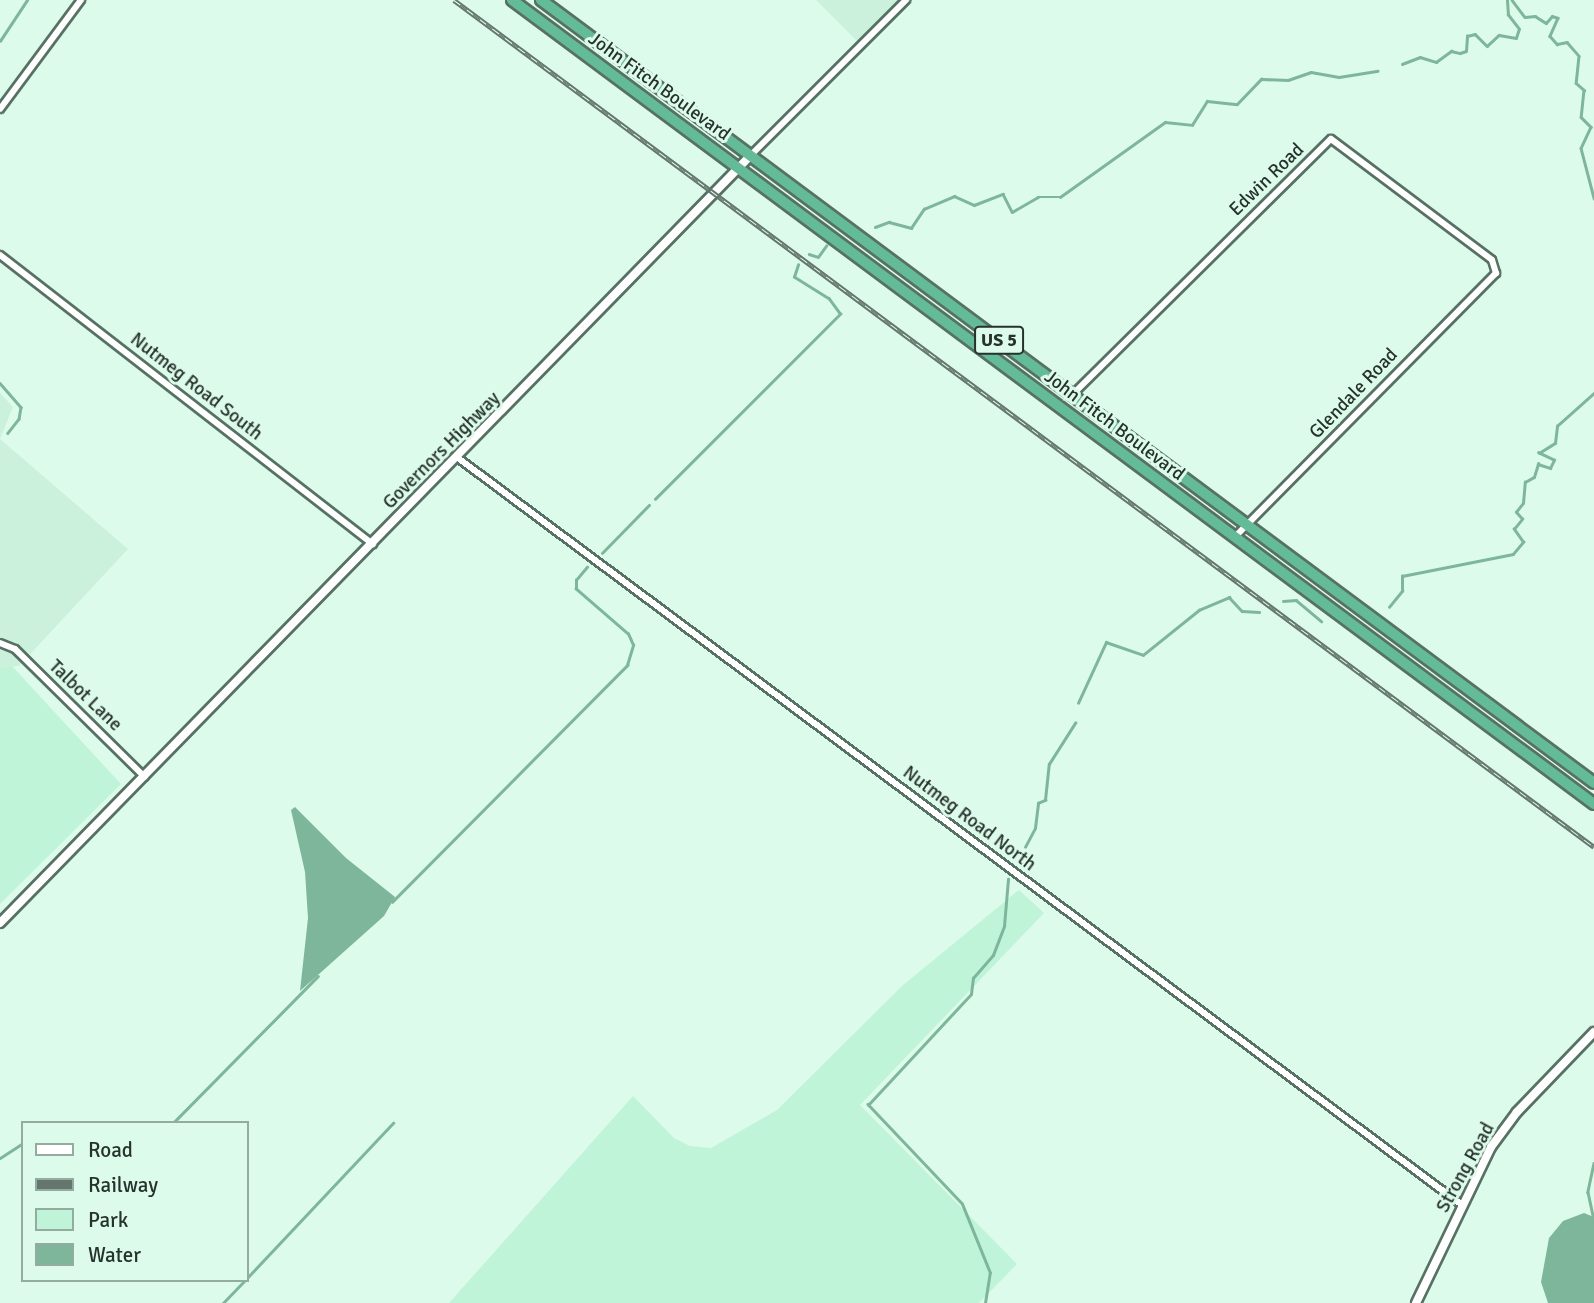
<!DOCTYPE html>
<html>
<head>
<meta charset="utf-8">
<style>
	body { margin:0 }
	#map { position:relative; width:1594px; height:1303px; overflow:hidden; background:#ddfbeb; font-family:Signika,sans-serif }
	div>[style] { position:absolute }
	.built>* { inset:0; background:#cbf1dd }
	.green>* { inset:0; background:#bff4d8 }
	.water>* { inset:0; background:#7eb69b }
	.stream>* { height:2.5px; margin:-1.25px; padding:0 1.25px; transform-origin:1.25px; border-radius:1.25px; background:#7eb69b }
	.roads { filter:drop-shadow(2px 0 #577164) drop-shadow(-2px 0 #577164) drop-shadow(0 2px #577164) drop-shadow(0 -2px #577164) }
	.minor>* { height:6px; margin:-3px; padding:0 3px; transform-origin:3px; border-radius:3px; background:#fff }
	.tertiary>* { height:8px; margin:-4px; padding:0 4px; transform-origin:4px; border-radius:4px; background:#fff }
	.trunk>* { height:10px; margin:-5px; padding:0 5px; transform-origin:5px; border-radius:5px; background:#64bb97 }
	.rail>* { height:5px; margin-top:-2.5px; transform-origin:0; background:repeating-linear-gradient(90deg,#ddfbeb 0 8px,#64766d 0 16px); box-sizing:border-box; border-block:2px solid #64766d }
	span { translate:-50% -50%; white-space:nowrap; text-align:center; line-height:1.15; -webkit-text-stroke:6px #ddfbeb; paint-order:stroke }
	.shield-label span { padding:2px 5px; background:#ddfbeb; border:2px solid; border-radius:5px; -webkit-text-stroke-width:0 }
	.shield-label { font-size:18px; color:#26322c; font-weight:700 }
	.street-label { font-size:19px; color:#26322c }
	.legend { position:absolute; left:21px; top:1121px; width:228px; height:161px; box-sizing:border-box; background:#ddfbeb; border:2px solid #94ab9f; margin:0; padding:9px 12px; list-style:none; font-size:21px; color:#26322c }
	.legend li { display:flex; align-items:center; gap:14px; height:35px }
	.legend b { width:35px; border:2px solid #94ab9f }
</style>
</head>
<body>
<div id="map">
	<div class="built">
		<div style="clip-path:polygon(816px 0,902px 0,859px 43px)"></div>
		<div style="clip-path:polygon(0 393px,13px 407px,0 439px,128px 549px,19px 666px,0 668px)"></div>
	</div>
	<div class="green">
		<div style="clip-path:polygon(12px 666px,121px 784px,0 904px,0 668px)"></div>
		<div style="clip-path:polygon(1019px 890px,1044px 913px,860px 1105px,1017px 1264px,979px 1303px,449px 1303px,633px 1096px,674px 1138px,690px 1146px,711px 1148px,777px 1110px,902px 986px)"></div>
	</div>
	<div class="water">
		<div style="clip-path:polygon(295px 807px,346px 858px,395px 897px,384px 916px,300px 991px,308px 918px,305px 872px,291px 810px)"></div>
		<div style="clip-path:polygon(1584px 1213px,1594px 1217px,1594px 1303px,1548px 1303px,1541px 1282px,1549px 1238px,1563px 1221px)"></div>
	</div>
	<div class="stream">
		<div style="left:1512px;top:0;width:21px;rotate:53deg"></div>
		<div style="left:1525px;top:17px;width:10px;rotate:-6deg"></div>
		<div style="left:1535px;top:16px;width:13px;rotate:32deg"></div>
		<div style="left:1546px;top:23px;width:9px;rotate:-49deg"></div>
		<div style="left:1552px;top:16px;width:6px;rotate:18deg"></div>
		<div style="left:1558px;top:18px;width:20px;rotate:114deg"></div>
		<div style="left:1550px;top:36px;width:11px;rotate:49deg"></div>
		<div style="left:1557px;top:44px;width:10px;rotate:-11deg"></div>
		<div style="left:1567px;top:42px;width:18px;rotate:49deg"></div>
		<div style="left:1579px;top:56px;width:27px;rotate:96deg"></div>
		<div style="left:1576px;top:83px;width:11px;rotate:41deg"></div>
		<div style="left:1584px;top:90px;width:27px;rotate:96deg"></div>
		<div style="left:1581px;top:117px;width:14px;rotate:45deg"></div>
		<div style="left:1591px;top:127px;width:23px;rotate:115deg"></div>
		<div style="left:1581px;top:148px;width:52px;rotate:75.4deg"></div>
		<div style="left:0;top:41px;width:49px;rotate:-56.6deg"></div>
		<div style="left:1402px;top:64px;width:19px;rotate:-21deg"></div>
		<div style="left:1420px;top:57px;width:17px;rotate:17deg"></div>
		<div style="left:1436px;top:62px;width:19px;rotate:-36deg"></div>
		<div style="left:1451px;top:51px;width:9px;rotate:13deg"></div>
		<div style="left:1460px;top:53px;width:6px;rotate:-18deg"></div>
		<div style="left:1466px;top:51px;width:15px;rotate:-86deg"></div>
		<div style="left:1467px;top:36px;width:8px;rotate:-14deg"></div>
		<div style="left:1475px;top:34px;width:17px;rotate:45deg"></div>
		<div style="left:1487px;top:46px;width:16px;rotate:-43deg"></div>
		<div style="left:1499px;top:35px;width:17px;rotate:10deg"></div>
		<div style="left:1516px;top:38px;width:9px;rotate:-72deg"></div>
		<div style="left:1519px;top:29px;width:18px;rotate:-128deg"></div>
		<div style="left:1508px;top:15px;width:15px;rotate:-94deg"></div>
		<div style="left:875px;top:227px;width:15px;rotate:-20deg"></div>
		<div style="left:889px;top:222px;width:23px;rotate:15deg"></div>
		<div style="left:911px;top:228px;width:23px;rotate:-56deg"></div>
		<div style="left:924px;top:209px;width:33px;rotate:-23deg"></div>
		<div style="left:954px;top:196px;width:22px;rotate:24deg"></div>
		<div style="left:974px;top:205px;width:31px;rotate:-21deg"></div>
		<div style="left:1003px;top:194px;width:20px;rotate:63deg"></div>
		<div style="left:1012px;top:212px;width:30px;rotate:-30deg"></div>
		<div style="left:1038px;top:197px;width:22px"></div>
		<div style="left:1060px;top:197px;width:129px;rotate:-35.5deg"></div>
		<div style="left:1165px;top:122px;width:27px;rotate:6deg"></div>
		<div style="left:1192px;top:125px;width:28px;rotate:-58deg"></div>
		<div style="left:1207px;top:101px;width:30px;rotate:6deg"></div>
		<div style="left:1237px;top:104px;width:35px;rotate:-46deg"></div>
		<div style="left:1261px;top:79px;width:27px;rotate:2deg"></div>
		<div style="left:1288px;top:80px;width:24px;rotate:-19deg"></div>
		<div style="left:1311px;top:72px;width:28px;rotate:10deg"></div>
		<div style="left:1339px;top:77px;width:39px;rotate:-9deg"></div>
		<div style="left:809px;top:254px;width:9px;rotate:18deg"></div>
		<div style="left:818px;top:257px;width:14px;rotate:-54deg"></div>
		<div style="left:0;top:383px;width:32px;rotate:49deg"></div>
		<div style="left:21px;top:407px;width:12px;rotate:99deg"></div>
		<div style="left:19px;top:419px;width:18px;rotate:128deg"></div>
		<div style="left:655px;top:499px;width:262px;rotate:-45deg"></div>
		<div style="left:840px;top:314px;width:19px;rotate:-126deg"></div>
		<div style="left:829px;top:299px;width:41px;rotate:-147.8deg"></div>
		<div style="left:794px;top:277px;width:13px;rotate:-72deg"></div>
		<div style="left:602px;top:553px;width:67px;rotate:-45.6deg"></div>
		<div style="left:1283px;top:601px;width:13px;rotate:-4deg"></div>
		<div style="left:1296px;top:600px;width:33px;rotate:40deg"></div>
		<div style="left:1389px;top:607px;width:21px;rotate:-51deg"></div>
		<div style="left:1402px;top:591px;width:15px;rotate:-90deg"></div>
		<div style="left:1402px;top:576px;width:113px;rotate:-11.2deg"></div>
		<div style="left:1513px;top:554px;width:16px;rotate:-50deg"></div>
		<div style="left:1523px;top:542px;width:16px;rotate:-125deg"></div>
		<div style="left:1514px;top:529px;width:13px;rotate:-51deg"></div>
		<div style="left:1522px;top:519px;width:9px;rotate:-131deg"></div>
		<div style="left:1516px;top:512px;width:11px;rotate:-52deg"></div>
		<div style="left:1523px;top:503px;width:21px;rotate:-85deg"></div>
		<div style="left:1525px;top:482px;width:10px;rotate:-29deg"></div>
		<div style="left:1534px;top:477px;width:14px;rotate:-73deg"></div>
		<div style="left:1538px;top:464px;width:13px;rotate:18deg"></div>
		<div style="left:1550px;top:468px;width:9px;rotate:-63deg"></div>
		<div style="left:1554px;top:460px;width:17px;rotate:-155deg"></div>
		<div style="left:1539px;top:453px;width:19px;rotate:-32deg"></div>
		<div style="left:1555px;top:443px;width:17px;rotate:-83deg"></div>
		<div style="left:1557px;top:426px;width:50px;rotate:-41.7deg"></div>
		<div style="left:1078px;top:703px;width:67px;rotate:-65.3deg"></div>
		<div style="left:1106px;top:642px;width:39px;rotate:19deg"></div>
		<div style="left:1143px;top:655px;width:72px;rotate:-38.8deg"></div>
		<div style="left:1199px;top:610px;width:33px;rotate:-23deg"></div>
		<div style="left:1229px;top:597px;width:19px;rotate:47deg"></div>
		<div style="left:1242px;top:611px;width:17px;rotate:3deg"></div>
		<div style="left:1025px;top:847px;width:21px;rotate:-62deg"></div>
		<div style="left:1035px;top:828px;width:25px;rotate:-83deg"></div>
		<div style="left:1038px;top:803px;width:8px;rotate:-23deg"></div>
		<div style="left:1045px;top:800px;width:36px;rotate:-84deg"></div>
		<div style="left:1049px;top:764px;width:49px;rotate:-57.6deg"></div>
		<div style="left:392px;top:902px;width:334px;rotate:-45.2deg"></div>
		<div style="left:627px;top:665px;width:21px;rotate:-73deg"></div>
		<div style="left:633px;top:645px;width:12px;rotate:-114deg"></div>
		<div style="left:628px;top:634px;width:69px;rotate:-139.1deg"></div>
		<div style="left:576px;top:589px;width:9px;rotate:-90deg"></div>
		<div style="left:576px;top:580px;width:17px;rotate:-50deg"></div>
		<div style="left:173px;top:1123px;width:206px;rotate:-45.4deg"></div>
		<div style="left:0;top:1158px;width:27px;rotate:-33deg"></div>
		<div style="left:1594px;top:1163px;width:30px;rotate:102deg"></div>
		<div style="left:1588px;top:1192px;width:30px;rotate:78deg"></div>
		<div style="left:247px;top:1278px;width:213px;rotate:-46.7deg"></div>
		<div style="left:223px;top:1303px;width:32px;rotate:-46deg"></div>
		<div style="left:985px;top:1303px;width:30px;rotate:-81deg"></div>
		<div style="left:990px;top:1273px;width:74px;rotate:-112.1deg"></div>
		<div style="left:962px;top:1204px;width:137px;rotate:-133.5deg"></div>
		<div style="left:868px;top:1105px;width:151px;rotate:-47.1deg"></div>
		<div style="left:971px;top:994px;width:16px;rotate:-83deg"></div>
		<div style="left:973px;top:978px;width:30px;rotate:-49deg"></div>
		<div style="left:993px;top:955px;width:31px;rotate:-69deg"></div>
		<div style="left:1004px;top:926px;width:47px;rotate:-85.1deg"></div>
	</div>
	<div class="roads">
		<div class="minor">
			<div style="left:0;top:109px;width:136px;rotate:-53.4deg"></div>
			<div style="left:750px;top:156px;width:221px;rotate:-45deg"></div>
			<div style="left:0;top:255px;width:472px;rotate:37.8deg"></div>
			<div style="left:1072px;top:395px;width:364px;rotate:-44.7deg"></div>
			<div style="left:1331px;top:139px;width:201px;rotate:36.9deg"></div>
			<div style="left:1492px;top:260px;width:14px;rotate:73deg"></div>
			<div style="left:1496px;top:273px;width:371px;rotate:134.7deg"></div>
			<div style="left:458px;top:458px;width:1251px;rotate:36.65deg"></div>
			<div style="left:0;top:643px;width:16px;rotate:22deg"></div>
			<div style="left:15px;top:649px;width:182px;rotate:44.6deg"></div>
		</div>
		<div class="tertiary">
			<div style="left:0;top:923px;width:1073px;rotate:-45.64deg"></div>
			<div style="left:1416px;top:1303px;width:173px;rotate:-64.3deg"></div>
			<div style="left:1491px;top:1147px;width:44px;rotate:-53.4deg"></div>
			<div style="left:1517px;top:1112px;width:111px;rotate:-46.1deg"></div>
		</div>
		<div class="trunk">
			<div style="left:512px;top:0;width:1348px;rotate:36.61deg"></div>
			<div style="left:541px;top:0;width:1312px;rotate:36.63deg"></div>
		</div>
	</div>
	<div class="rail">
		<div style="left:454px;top:0;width:1420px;rotate:36.61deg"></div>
	</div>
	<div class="shield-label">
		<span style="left:999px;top:340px">US 5</span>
	</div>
	<div class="street-label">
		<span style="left:659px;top:87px;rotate:36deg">John Fitch Boulevard</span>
		<span style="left:1267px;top:180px;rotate:-44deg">Edwin Road</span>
		<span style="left:196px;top:387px;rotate:38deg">Nutmeg Road South</span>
		<span style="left:1354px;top:394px;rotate:-46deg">Glendale Road</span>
		<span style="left:1114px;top:426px;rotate:37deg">John Fitch Boulevard</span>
		<span style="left:442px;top:451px;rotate:-45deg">Governors Highway</span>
		<span style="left:85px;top:696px;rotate:44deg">Talbot Lane</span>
		<span style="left:969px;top:819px;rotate:37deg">Nutmeg Road North</span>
		<span style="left:1466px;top:1168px;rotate:-61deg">Strong Road</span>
	</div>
	<ul class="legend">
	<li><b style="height:9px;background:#fff"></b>Road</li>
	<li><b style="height:9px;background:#64766d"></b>Railway</li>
	<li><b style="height:19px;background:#bff4d8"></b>Park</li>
	<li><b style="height:19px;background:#7eb69b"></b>Water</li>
	</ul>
</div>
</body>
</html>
